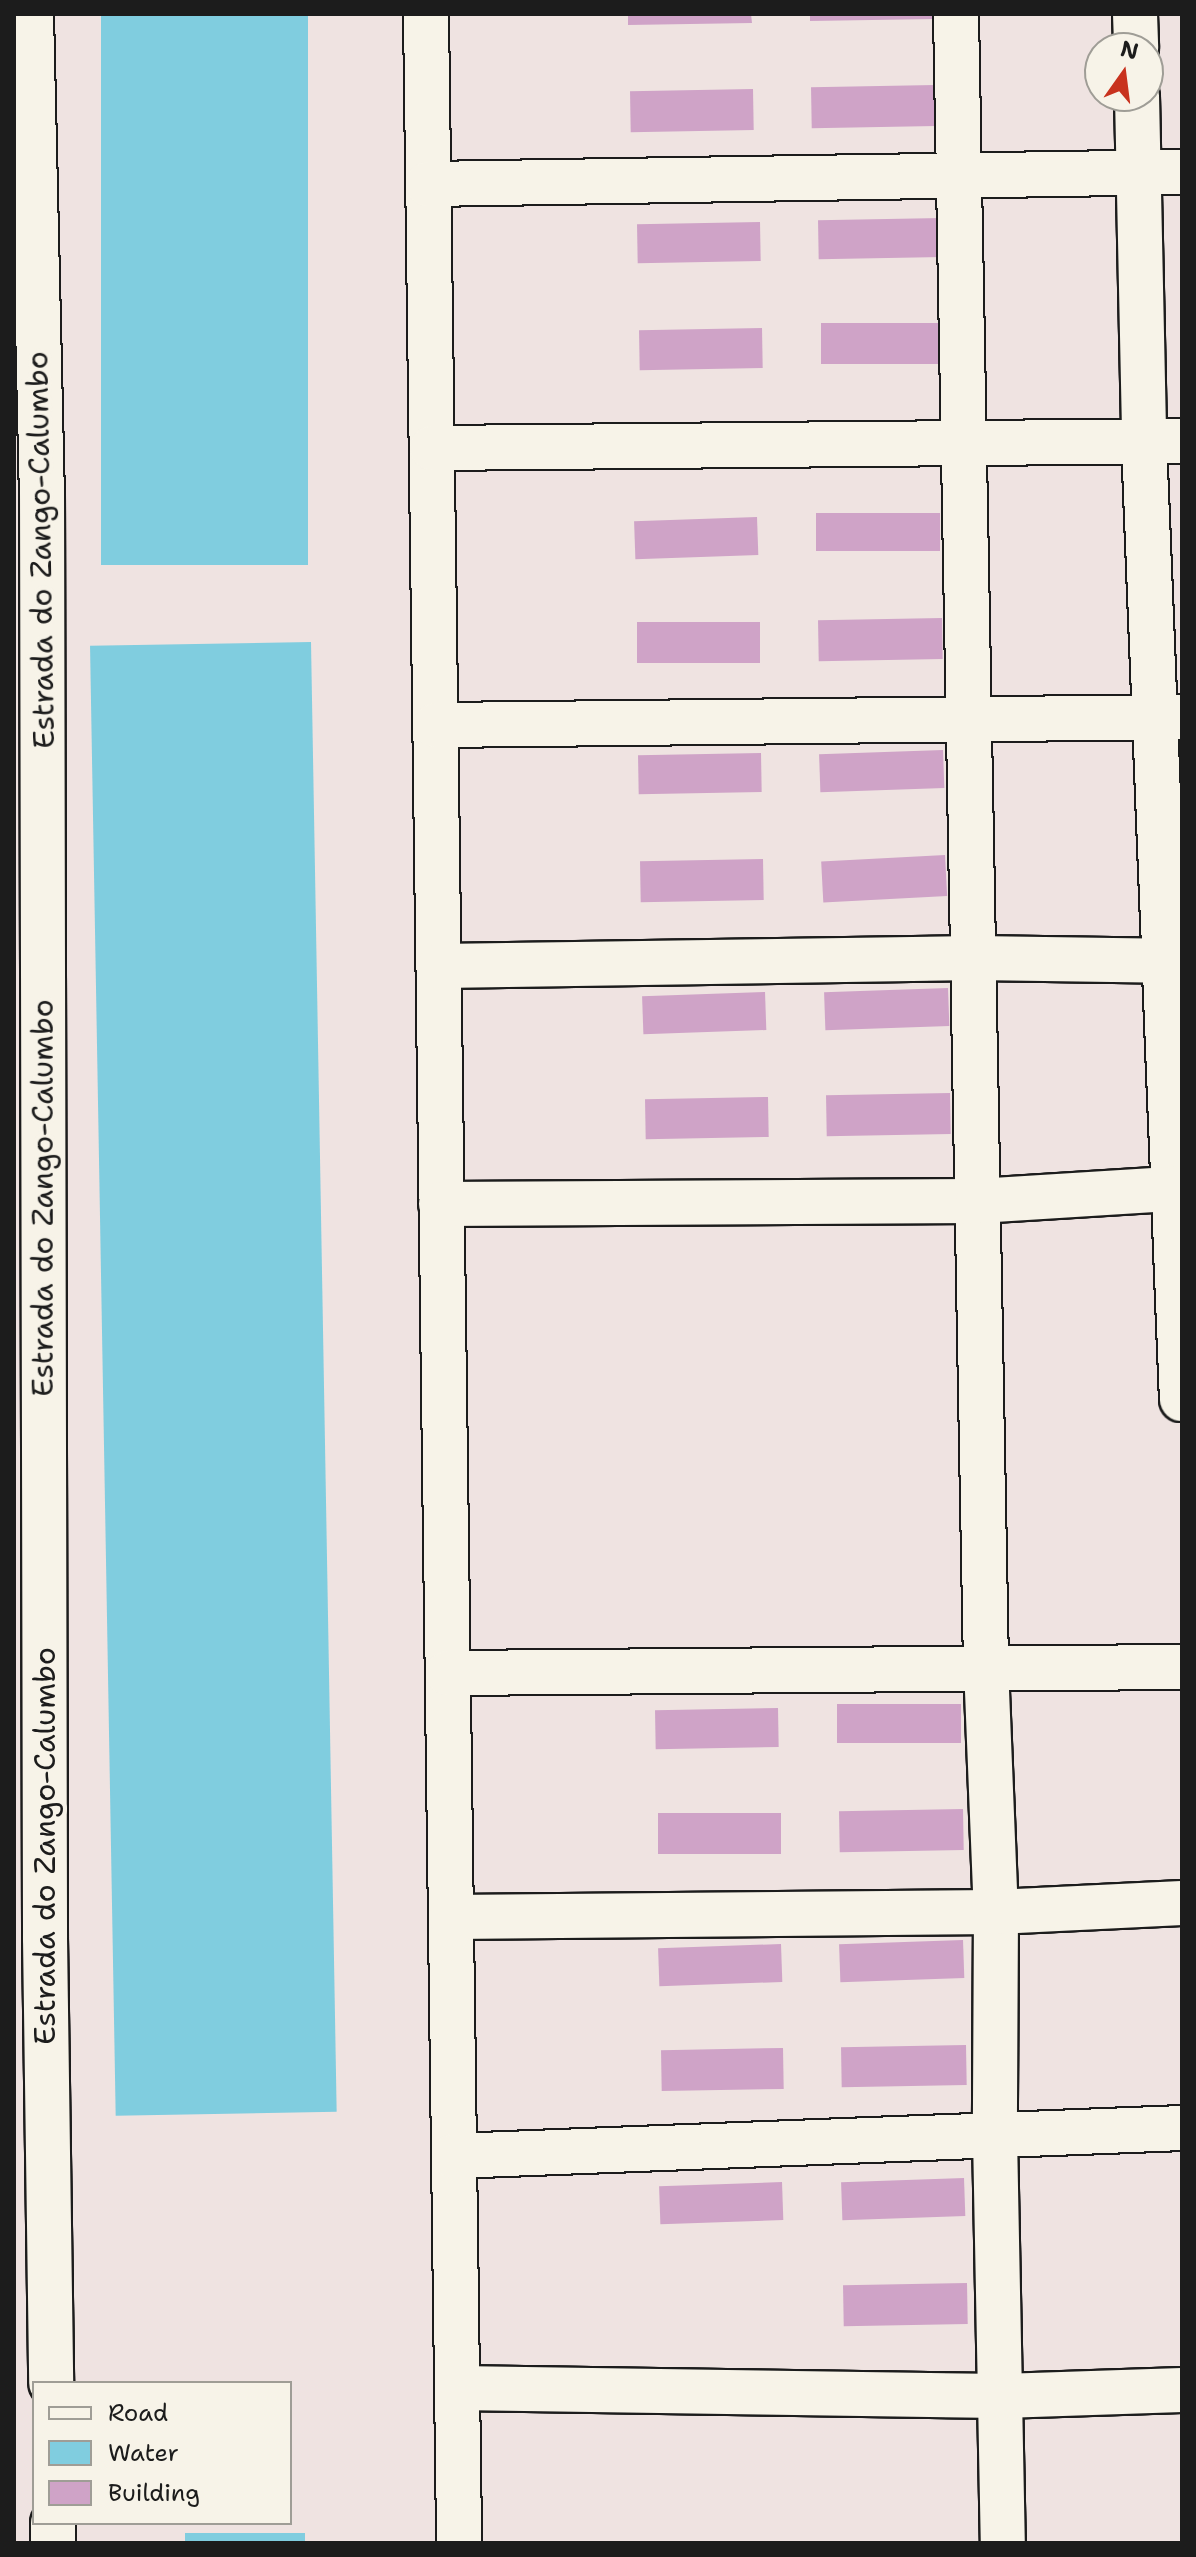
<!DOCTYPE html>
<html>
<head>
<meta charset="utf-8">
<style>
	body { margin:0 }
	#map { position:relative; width:1196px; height:2557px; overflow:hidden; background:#efe3e1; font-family:"Shantell Sans",sans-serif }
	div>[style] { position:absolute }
	.water>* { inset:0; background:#80cddf; transform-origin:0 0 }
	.building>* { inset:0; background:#cfa3c7; transform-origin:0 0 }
	.roads { filter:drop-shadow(2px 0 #1c1c1c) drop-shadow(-2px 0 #1c1c1c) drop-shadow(0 2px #1c1c1c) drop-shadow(0 -2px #1c1c1c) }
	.minor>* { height:44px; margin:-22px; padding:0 22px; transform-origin:22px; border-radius:22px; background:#f7f3e8 }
	.major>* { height:44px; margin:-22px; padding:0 22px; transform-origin:22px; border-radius:22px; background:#f7f3e8 }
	span { translate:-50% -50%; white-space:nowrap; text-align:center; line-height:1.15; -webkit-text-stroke:8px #f7f3e8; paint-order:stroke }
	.street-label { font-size:30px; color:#1c1c1c }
	.frame { position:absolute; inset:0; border:16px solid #1c1c1c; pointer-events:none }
	.legend { position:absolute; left:32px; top:2381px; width:260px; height:144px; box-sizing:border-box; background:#f7f3e8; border:2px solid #9f9d96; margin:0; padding:10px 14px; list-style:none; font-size:24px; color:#1c1c1c }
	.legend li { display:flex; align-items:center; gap:16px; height:40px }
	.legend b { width:40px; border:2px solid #9f9d96 }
	.north { position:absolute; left:1084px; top:32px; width:80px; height:80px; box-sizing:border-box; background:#f7f3e8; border:2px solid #9f9d96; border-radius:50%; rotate:14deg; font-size:22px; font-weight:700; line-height:32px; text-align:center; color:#1c1c1c }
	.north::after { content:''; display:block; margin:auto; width:28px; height:36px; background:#c8321e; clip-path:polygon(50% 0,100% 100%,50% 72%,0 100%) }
</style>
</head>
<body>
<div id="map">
	<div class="water">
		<div style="left:101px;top:14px;width:207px;height:551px"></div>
		<div style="left:311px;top:642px;width:1470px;height:221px;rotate:89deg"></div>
		<div style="left:185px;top:2533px;width:120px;height:10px"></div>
	</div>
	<div class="building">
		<div style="clip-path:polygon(628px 14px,751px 14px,752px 23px,628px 25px)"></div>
		<div style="clip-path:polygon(810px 14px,934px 14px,934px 19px,810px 21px)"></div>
		<div style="left:935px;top:85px;width:41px;height:124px;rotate:89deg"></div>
		<div style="left:753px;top:89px;width:41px;height:123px;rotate:89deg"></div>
		<div style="left:942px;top:218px;width:39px;height:124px;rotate:89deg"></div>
		<div style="left:760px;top:222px;width:39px;height:123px;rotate:89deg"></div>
		<div style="left:945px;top:323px;width:41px;height:124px;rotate:90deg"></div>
		<div style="left:762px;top:328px;width:40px;height:123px;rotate:89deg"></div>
		<div style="left:940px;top:513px;width:38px;height:124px;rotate:90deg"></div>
		<div style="left:757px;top:517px;width:38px;height:123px;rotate:88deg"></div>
		<div style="left:942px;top:618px;width:41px;height:124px;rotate:89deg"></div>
		<div style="left:760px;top:622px;width:41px;height:123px;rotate:90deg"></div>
		<div style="left:943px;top:750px;width:38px;height:124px;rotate:88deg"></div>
		<div style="left:761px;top:753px;width:39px;height:123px;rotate:89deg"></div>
		<div style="left:945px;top:855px;width:41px;height:124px;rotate:87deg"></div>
		<div style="left:763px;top:859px;width:41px;height:123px;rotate:89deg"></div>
		<div style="left:948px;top:988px;width:38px;height:124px;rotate:88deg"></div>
		<div style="left:765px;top:992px;width:38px;height:123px;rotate:88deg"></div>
		<div style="left:950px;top:1093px;width:41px;height:124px;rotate:89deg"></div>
		<div style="left:768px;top:1097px;width:40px;height:123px;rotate:89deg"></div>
		<div style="left:961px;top:1704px;width:39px;height:124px;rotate:90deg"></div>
		<div style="left:778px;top:1708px;width:39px;height:123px;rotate:89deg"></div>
		<div style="left:963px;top:1809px;width:41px;height:124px;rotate:89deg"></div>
		<div style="left:781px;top:1813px;width:41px;height:123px;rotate:90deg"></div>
		<div style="left:963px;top:1940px;width:38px;height:124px;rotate:88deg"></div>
		<div style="left:781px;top:1944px;width:38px;height:123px;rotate:88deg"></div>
		<div style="left:966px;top:2045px;width:40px;height:125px;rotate:89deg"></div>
		<div style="left:783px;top:2048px;width:41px;height:122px;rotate:89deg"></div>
		<div style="left:964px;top:2178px;width:38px;height:123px;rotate:88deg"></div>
		<div style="left:782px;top:2182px;width:38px;height:123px;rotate:88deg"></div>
		<div style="left:967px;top:2283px;width:41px;height:124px;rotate:89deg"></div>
	</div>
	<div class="roads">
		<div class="minor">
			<div style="left:426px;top:14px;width:2529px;rotate:89.25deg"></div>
			<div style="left:956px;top:14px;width:1652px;rotate:88.96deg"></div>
			<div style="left:986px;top:1666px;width:246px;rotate:87.7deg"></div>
			<div style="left:996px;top:1912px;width:224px;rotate:90.3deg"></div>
			<div style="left:995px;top:2136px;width:407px;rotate:88.9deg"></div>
			<div style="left:1135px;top:14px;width:34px;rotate:88deg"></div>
			<div style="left:1137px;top:96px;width:346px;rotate:88.8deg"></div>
			<div style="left:1144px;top:442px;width:958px;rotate:87.73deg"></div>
			<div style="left:428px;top:184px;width:754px;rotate:-0.91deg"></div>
			<div style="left:432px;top:448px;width:750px;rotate:-0.53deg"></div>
			<div style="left:436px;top:725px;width:746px;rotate:-0.61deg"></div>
			<div style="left:440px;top:966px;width:535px;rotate:-0.86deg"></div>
			<div style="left:975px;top:958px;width:207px;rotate:0.8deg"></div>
			<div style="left:441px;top:1204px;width:537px;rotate:-0.32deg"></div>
			<div style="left:978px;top:1201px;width:204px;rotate:-3.6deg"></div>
			<div style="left:448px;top:1673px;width:734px;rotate:-0.47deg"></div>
			<div style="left:451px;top:1917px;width:545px;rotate:-0.53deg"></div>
			<div style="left:996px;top:1912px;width:186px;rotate:-2.8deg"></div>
			<div style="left:454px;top:2156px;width:729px;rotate:-2.2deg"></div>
			<div style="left:457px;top:2388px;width:545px;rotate:0.84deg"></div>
			<div style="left:1002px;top:2396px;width:180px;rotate:-1.9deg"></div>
		</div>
		<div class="major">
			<div style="left:31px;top:14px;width:476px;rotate:88.7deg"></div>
			<div style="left:42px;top:490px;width:1448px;rotate:89.88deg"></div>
			<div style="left:45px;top:1938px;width:445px;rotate:89.2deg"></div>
			<div style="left:53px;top:2523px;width:20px;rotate:90deg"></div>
		</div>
	</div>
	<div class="street-label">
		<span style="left:41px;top:550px;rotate:-91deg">Estrada do Zango-Calumbo</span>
		<span style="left:43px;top:1198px;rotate:-90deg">Estrada do Zango-Calumbo</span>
		<span style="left:45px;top:1846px;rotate:-90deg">Estrada do Zango-Calumbo</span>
	</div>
	<div class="frame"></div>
	<ul class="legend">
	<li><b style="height:10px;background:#f7f3e8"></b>Road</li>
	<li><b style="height:22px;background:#80cddf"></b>Water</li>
	<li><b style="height:22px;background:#cfa3c7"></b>Building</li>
	</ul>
	<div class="north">N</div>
</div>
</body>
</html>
